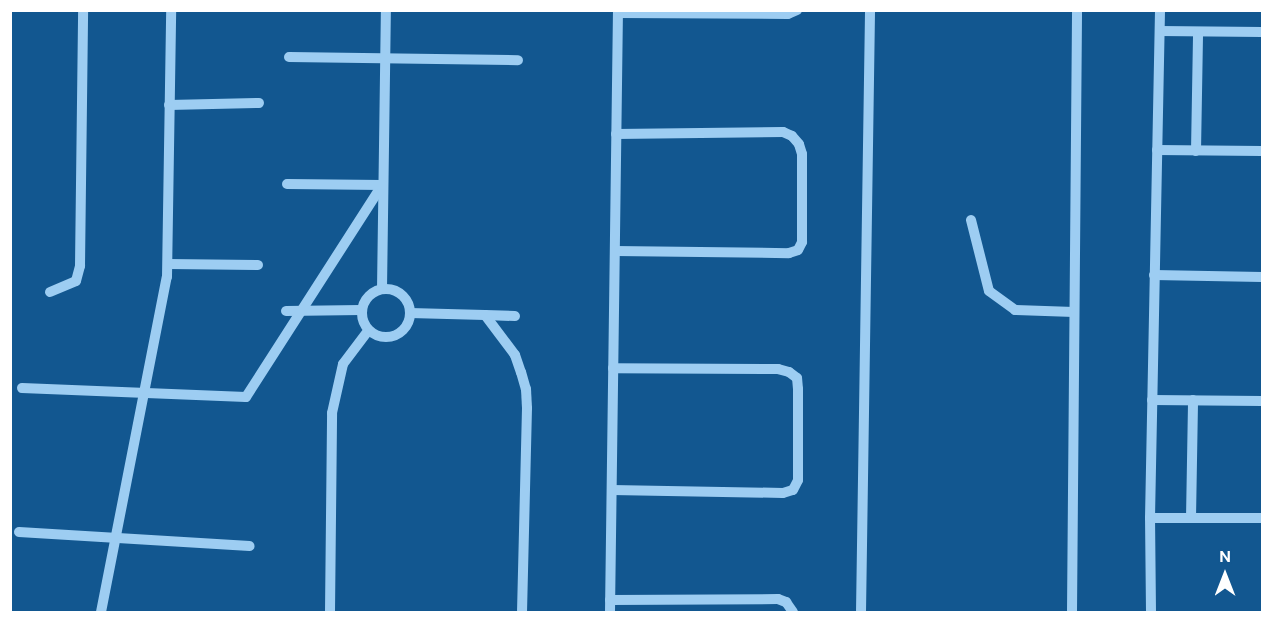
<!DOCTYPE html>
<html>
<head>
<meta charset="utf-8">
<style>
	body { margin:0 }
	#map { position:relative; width:1273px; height:623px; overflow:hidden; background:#125790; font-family:"DM Sans",sans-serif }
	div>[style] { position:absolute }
	.minor>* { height:10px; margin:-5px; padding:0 5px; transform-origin:5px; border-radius:5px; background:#9dcdf2 }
	.minor>.ring { margin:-5px; padding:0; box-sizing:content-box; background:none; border:10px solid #9dcdf2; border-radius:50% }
	span { translate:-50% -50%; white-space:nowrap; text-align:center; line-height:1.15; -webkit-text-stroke:5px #125790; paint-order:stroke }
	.frame { position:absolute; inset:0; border:12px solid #fff; pointer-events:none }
	.north { position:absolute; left:1195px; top:545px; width:60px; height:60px; -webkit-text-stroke:4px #125790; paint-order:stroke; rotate:0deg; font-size:16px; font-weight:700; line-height:24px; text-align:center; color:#fff }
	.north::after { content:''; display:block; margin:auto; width:21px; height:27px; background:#fff; clip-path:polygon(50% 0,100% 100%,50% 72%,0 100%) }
</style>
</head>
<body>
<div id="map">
	<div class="minor">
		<div style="left:618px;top:13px;width:170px;rotate:0.3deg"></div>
		<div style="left:788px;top:14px;width:10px;rotate:-24deg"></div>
		<div style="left:1160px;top:31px;width:102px;rotate:0.6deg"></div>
		<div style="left:289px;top:57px;width:229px;rotate:0.8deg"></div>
		<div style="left:169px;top:105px;width:90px;rotate:-1.3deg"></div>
		<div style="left:1157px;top:150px;width:105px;rotate:0.5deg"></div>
		<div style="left:1196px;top:151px;width:119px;rotate:-89deg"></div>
		<div style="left:971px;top:220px;width:73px;rotate:75.8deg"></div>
		<div style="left:989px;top:291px;width:32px;rotate:36deg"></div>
		<div style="left:1015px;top:310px;width:59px;rotate:1.9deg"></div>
		<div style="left:615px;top:251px;width:174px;rotate:0.7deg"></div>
		<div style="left:789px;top:253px;width:9px;rotate:-18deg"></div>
		<div style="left:798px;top:250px;width:9px;rotate:-63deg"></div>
		<div style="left:802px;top:242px;width:88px;rotate:-90deg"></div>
		<div style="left:802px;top:154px;width:10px;rotate:-107deg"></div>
		<div style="left:799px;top:144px;width:11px;rotate:-131deg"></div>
		<div style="left:792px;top:136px;width:10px;rotate:-156deg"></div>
		<div style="left:783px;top:132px;width:167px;rotate:179.3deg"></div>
		<div style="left:168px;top:264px;width:90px;rotate:0.6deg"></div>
		<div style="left:1154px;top:275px;width:108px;rotate:1.1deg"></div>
		<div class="ring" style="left:362px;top:289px;width:38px;height:38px"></div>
		<div style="left:382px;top:289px;width:279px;rotate:-89.2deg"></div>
		<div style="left:50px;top:292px;width:28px;rotate:-23deg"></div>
		<div style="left:76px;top:281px;width:16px;rotate:-75deg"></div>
		<div style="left:80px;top:266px;width:256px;rotate:-89.3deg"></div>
		<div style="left:286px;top:311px;width:75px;rotate:-0.8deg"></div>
		<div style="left:410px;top:313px;width:75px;rotate:1.5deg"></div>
		<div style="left:485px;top:315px;width:50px;rotate:53.1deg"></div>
		<div style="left:515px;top:355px;width:18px;rotate:71deg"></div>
		<div style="left:521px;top:372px;width:18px;rotate:74deg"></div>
		<div style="left:526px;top:389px;width:19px;rotate:87deg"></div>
		<div style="left:527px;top:408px;width:204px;rotate:91.4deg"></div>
		<div style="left:485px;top:315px;width:30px;rotate:2deg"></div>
		<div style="left:22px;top:388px;width:224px;rotate:2.3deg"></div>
		<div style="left:246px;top:397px;width:252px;rotate:-57.3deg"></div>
		<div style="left:382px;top:185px;width:95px;rotate:-179.4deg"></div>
		<div style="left:1152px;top:400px;width:110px;rotate:0.5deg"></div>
		<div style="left:612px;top:490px;width:171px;rotate:1deg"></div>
		<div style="left:783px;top:493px;width:10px;rotate:-17deg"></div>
		<div style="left:793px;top:490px;width:11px;rotate:-63deg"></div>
		<div style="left:798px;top:480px;width:91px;rotate:-90deg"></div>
		<div style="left:798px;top:389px;width:11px;rotate:-95deg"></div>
		<div style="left:797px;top:378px;width:10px;rotate:-143deg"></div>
		<div style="left:789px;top:372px;width:11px;rotate:-165deg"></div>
		<div style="left:778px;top:369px;width:165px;rotate:-179.7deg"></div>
		<div style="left:1150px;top:518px;width:112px"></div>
		<div style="left:1191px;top:518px;width:118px;rotate:-89deg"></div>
		<div style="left:19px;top:532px;width:231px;rotate:3.5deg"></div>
		<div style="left:610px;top:600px;width:168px;rotate:-0.3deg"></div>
		<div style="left:778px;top:599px;width:9px;rotate:21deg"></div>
		<div style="left:786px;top:602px;width:12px;rotate:55deg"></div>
		<div style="left:101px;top:612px;width:341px;rotate:-78.9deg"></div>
		<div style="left:167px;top:277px;width:267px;rotate:-89.1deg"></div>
		<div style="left:330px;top:612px;width:199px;rotate:-89.4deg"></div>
		<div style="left:332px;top:413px;width:50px;rotate:-77.3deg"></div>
		<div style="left:343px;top:364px;width:41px;rotate:-52.9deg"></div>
		<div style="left:610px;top:612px;width:602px;rotate:-89.24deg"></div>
		<div style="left:861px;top:612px;width:602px;rotate:-89.14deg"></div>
		<div style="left:1072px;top:612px;width:602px;rotate:-89.52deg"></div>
		<div style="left:1151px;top:612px;width:94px;rotate:-90.6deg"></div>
		<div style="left:1150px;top:518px;width:508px;rotate:-88.87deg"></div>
	</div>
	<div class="frame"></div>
	<div class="north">N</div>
</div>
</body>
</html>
